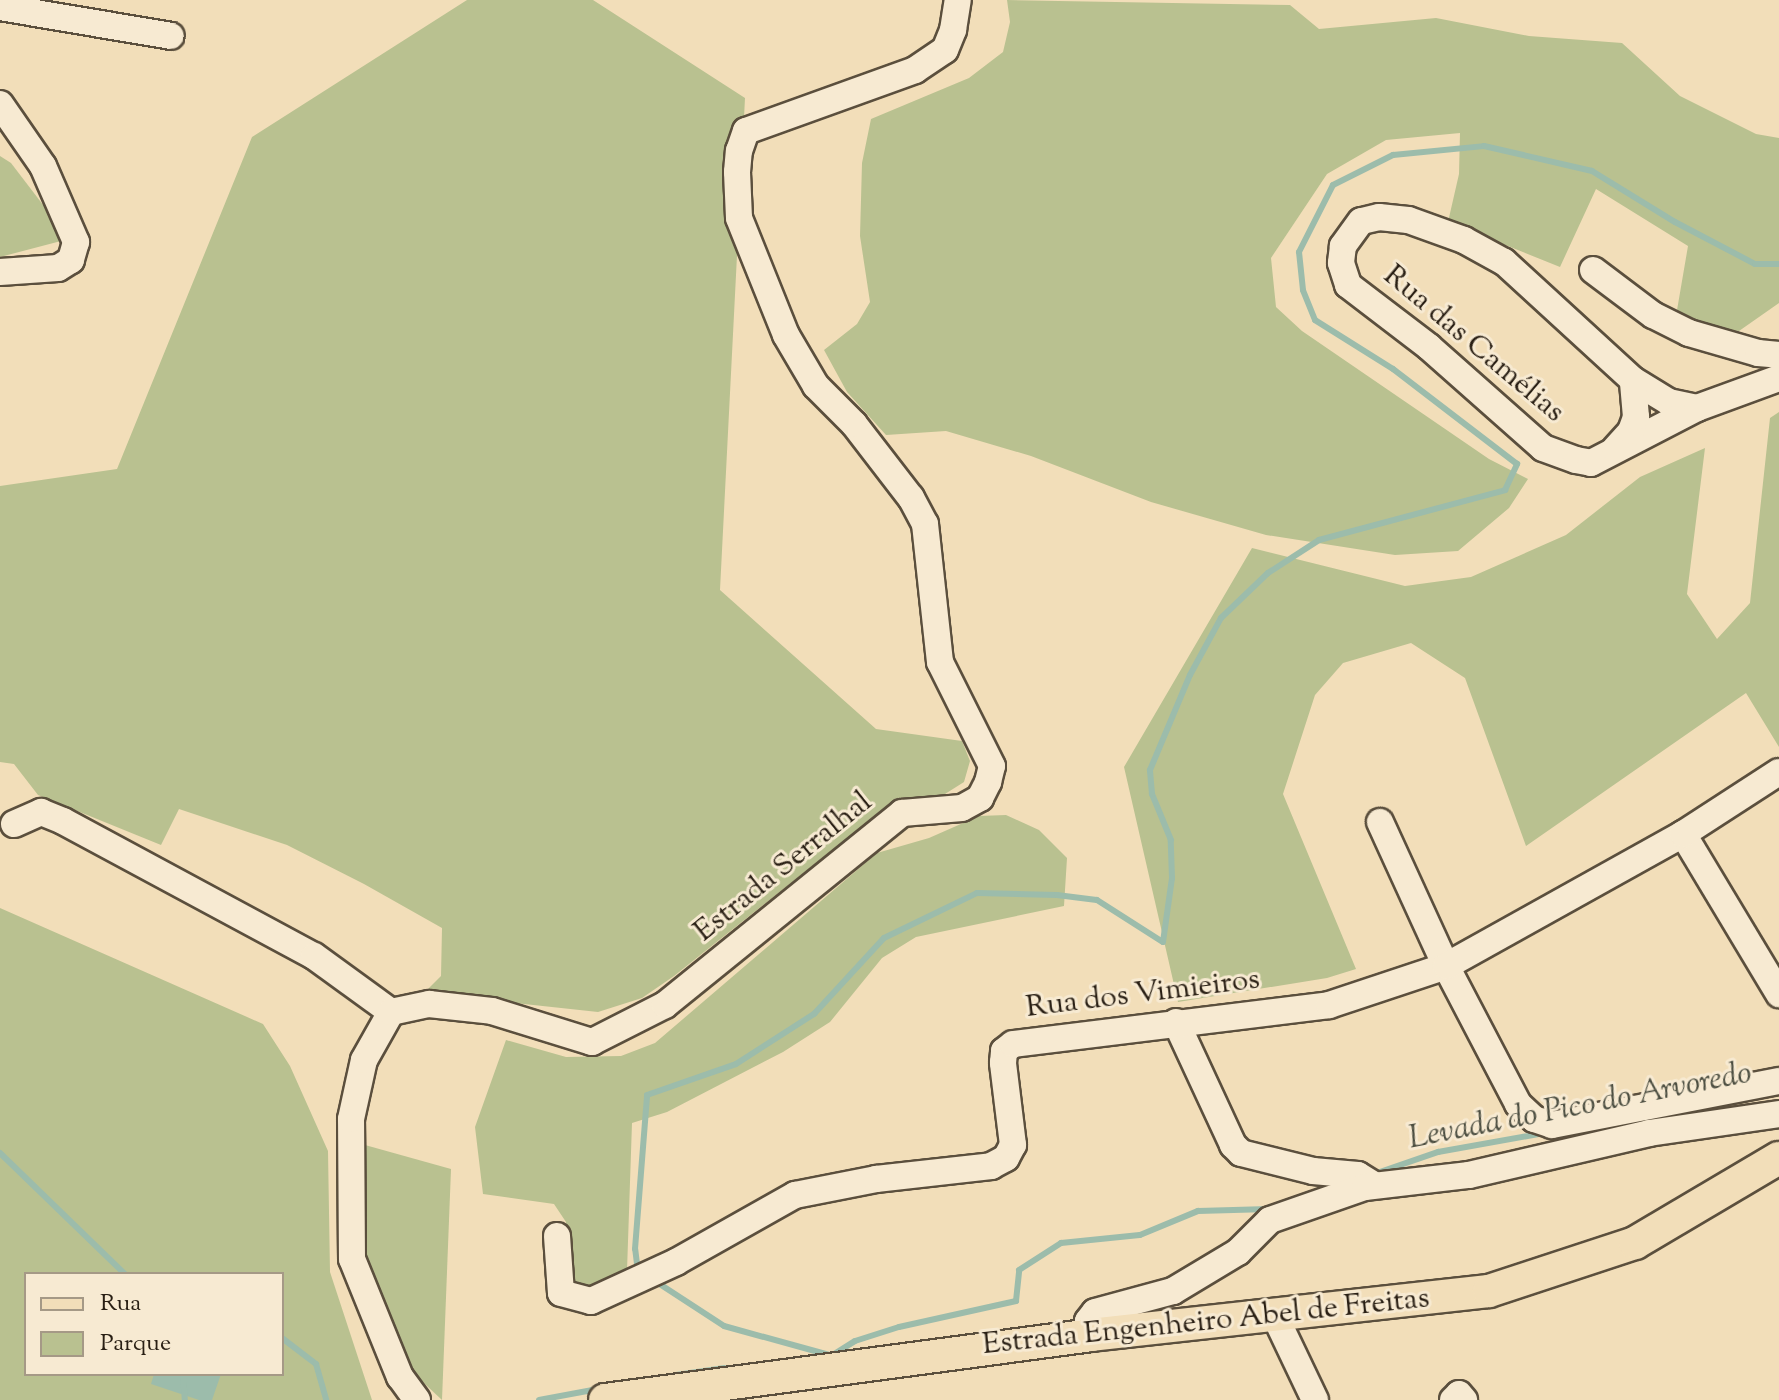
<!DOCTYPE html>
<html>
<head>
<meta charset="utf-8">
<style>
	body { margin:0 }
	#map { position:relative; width:1779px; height:1400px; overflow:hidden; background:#f2deb9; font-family:"Sorts Mill Goudy",serif }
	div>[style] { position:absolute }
	.green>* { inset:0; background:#b9c190 }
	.water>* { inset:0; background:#9cbcab }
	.stream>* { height:6px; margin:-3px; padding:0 3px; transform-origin:3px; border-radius:3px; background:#9cbcab }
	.roads { filter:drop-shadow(2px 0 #5b4f3d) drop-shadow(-2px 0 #5b4f3d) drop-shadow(0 2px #5b4f3d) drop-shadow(0 -2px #5b4f3d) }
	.minor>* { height:26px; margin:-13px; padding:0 13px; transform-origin:13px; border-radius:13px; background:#f7ead2 }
	.major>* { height:32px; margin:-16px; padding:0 16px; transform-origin:16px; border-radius:16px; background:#f2deb9 }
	span { translate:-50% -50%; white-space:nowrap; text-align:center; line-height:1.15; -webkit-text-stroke:6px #f7ead2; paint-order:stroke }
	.street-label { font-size:30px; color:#291f14 }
	.water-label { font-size:32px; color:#4c4e41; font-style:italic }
	.legend { position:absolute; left:24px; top:1272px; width:260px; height:104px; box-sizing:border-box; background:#f7ead2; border:2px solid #a59986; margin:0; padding:10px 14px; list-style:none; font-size:24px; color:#291f14 }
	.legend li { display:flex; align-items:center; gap:16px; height:40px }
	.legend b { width:40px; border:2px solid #a59986 }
</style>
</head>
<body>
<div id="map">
	<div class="green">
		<div style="clip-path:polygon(467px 0,593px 0,745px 98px,720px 590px,876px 729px,962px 741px,970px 761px,964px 782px,945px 794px,885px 808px,674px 976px,642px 998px,598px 1012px,424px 993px,441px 976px,442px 928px,364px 884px,287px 845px,179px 809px,161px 845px,38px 795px,14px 764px,0 762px,0 486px,117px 469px,252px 137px)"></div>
		<div style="clip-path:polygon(1007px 0,1290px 5px,1319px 29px,1436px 18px,1529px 36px,1622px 43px,1680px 96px,1756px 134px,1779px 138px,1779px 303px,1739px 331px,1705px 329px,1676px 316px,1688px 246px,1596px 189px,1560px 267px,1448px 222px,1459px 174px,1460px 133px,1386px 140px,1327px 174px,1271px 258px,1276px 307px,1302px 331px,1489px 459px,1528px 479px,1509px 508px,1458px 551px,1395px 555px,1266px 535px,1151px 502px,1031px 456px,946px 431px,886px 435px,847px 392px,824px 350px,857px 324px,870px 302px,860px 236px,862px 163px,871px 119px,969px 78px,1003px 52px,1010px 22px)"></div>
		<div style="clip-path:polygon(0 156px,11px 163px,50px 214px,61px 241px,0 257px)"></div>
		<div style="clip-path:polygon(1779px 412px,1779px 747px,1746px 693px,1526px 846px,1465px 678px,1411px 643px,1343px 663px,1315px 695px,1283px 794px,1356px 969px,1327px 978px,1178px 1002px,1124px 767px,1252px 548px,1405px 586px,1471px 577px,1566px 535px,1640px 477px,1705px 448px,1687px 594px,1717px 639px,1750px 603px,1770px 418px)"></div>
		<div style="clip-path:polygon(1006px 815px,1039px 830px,1067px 858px,1064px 906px,916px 937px,882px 958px,830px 1022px,783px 1052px,667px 1112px,632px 1123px,627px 1271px,596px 1286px,579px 1289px,568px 1281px,566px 1222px,554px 1204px,483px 1194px,475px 1127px,506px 1040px,566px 1057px,621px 1056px,655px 1043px,877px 853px,929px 838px,979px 816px)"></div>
		<div style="clip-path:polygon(evenodd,0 908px,263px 1024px,290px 1066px,328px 1151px,330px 1272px,372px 1400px,0 1400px,0 908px,26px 1274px,282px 1274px,282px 1374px,26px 1374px,26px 1274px)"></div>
		<div style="clip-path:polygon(365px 1145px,451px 1169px,442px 1400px,411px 1371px,362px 1259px)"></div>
	</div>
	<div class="water">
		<div style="clip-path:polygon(154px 1374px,221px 1374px,212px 1400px,199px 1400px,151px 1384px)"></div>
	</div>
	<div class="stream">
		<div style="left:0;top:1153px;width:174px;rotate:44.1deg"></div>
		<div style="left:1374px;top:1174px;width:68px;rotate:-19deg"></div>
		<div style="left:1438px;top:1152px;width:109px;rotate:-10.1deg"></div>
		<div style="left:638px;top:1272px;width:23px;rotate:-97deg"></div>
		<div style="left:635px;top:1249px;width:154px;rotate:-85.5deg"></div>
		<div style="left:647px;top:1095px;width:94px;rotate:-19.2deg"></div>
		<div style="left:736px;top:1064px;width:93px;rotate:-32.7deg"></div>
		<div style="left:814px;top:1014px;width:103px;rotate:-47.4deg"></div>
		<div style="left:884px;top:938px;width:103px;rotate:-25.8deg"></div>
		<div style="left:977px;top:893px;width:80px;rotate:1.4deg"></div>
		<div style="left:1057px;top:895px;width:40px;rotate:7.1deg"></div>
		<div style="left:1097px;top:900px;width:78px;rotate:32.5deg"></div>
		<div style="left:1163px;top:942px;width:65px;rotate:-82deg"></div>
		<div style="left:1172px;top:878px;width:38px;rotate:-92deg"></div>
		<div style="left:1171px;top:840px;width:50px;rotate:-112.4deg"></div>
		<div style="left:1152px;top:794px;width:24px;rotate:-95deg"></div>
		<div style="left:1150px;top:770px;width:103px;rotate:-67.2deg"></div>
		<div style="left:1190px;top:675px;width:65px;rotate:-61.5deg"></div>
		<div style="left:1221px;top:618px;width:65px;rotate:-43.8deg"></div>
		<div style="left:1268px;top:573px;width:61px;rotate:-32.9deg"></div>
		<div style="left:1319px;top:540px;width:193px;rotate:-15deg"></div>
		<div style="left:1505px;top:490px;width:29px;rotate:-65deg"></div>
		<div style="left:1517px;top:464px;width:156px;rotate:-142.5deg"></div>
		<div style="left:1393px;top:369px;width:92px;rotate:-147.9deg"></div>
		<div style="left:1315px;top:320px;width:32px;rotate:-112deg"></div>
		<div style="left:1303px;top:290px;width:38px;rotate:-96deg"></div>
		<div style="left:1299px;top:252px;width:75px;rotate:-63.1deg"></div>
		<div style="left:1333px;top:185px;width:67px;rotate:-26.6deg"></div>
		<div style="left:1393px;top:155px;width:91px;rotate:-5.6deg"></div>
		<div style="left:1484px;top:146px;width:111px;rotate:13deg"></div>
		<div style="left:1592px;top:171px;width:97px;rotate:31.6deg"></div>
		<div style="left:1675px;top:222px;width:90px;rotate:27.7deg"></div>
		<div style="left:1755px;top:264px;width:24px"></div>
		<div style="left:655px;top:1281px;width:82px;rotate:33.1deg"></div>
		<div style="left:724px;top:1326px;width:113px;rotate:15.4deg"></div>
		<div style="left:282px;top:1338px;width:43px;rotate:37.4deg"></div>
		<div style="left:316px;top:1364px;width:37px;rotate:74deg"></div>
		<div style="left:831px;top:1356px;width:28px;rotate:-32deg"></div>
		<div style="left:855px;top:1341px;width:46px;rotate:-17.7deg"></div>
		<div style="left:899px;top:1327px;width:120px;rotate:-12.5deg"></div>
		<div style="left:1016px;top:1301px;width:31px;rotate:-84deg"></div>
		<div style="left:1019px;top:1270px;width:50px;rotate:-32.7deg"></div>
		<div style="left:1061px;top:1243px;width:79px;rotate:-5.8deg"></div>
		<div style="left:1140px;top:1235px;width:63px;rotate:-22.5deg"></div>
		<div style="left:1198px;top:1211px;width:71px;rotate:-1.6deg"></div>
		<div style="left:183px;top:1374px;width:26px;rotate:86deg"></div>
		<div style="left:676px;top:1375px;width:49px;rotate:-8.3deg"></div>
		<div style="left:539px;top:1400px;width:60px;rotate:-10.6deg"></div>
	</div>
	<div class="roads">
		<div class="minor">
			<div style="left:0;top:7px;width:173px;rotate:9.6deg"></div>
			<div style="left:0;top:104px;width:75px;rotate:55.3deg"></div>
			<div style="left:43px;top:166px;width:83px;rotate:66.5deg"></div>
			<div style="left:76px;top:242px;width:19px;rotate:106deg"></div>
			<div style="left:71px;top:260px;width:15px;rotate:148deg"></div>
			<div style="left:58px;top:268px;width:58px;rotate:176.1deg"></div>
			<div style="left:1593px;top:270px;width:75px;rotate:36.9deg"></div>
			<div style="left:1653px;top:315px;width:40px;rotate:26.6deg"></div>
			<div style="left:1689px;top:333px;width:72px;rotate:16.2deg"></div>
			<div style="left:1758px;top:353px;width:21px;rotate:5deg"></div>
			<div style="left:1697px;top:408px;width:29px;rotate:-168deg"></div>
			<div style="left:1669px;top:402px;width:42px;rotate:-148.6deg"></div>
			<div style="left:1633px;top:380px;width:175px;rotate:-137.5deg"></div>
			<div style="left:1504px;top:262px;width:46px;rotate:-151.2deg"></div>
			<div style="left:1464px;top:240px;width:59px;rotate:-160.3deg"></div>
			<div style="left:1408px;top:220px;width:29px;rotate:-174deg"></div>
			<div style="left:1379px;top:217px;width:18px;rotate:167deg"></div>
			<div style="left:1361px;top:221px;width:31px;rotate:126deg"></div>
			<div style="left:1343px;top:246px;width:17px;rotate:97deg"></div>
			<div style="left:1341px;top:263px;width:23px;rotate:72deg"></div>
			<div style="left:1348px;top:285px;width:102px;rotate:37.4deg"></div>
			<div style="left:1429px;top:347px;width:152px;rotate:41.5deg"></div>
			<div style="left:1543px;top:448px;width:35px;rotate:20deg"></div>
			<div style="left:1576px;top:460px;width:15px;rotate:11deg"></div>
			<div style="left:1591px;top:463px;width:119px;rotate:-27.4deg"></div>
			<div style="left:1697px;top:408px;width:87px;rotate:-20.1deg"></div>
			<div style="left:1615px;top:449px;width:24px;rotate:-48deg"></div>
			<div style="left:1631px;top:431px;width:15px;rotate:-70deg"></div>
			<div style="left:1636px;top:417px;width:37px;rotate:-95deg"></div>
			<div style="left:1380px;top:822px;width:158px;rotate:65.4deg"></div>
			<div style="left:1446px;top:966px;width:156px;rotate:62.4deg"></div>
			<div style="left:1518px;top:1104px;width:22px;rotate:43deg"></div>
			<div style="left:1534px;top:1119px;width:19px;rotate:18deg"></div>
			<div style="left:1552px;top:1125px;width:231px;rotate:-11deg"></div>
			<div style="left:14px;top:824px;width:30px;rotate:-24deg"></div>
			<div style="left:41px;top:812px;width:24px;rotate:22deg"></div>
			<div style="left:63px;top:821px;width:285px;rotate:28.3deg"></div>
			<div style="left:314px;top:956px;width:95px;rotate:36deg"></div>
			<div style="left:1683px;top:834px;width:187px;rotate:59deg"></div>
			<div style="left:1176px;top:1022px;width:136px;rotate:65.1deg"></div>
			<div style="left:1233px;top:1145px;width:11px;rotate:45deg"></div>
			<div style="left:1241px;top:1153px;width:74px;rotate:14deg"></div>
			<div style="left:1313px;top:1171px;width:45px;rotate:5.1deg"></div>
			<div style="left:1358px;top:1175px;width:19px;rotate:32deg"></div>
			<div style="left:557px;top:1236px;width:57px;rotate:86deg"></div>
			<div style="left:561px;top:1293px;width:31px;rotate:15deg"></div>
			<div style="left:591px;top:1301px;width:94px;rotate:-24.6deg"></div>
			<div style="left:676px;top:1262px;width:137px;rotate:-29.4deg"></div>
			<div style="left:795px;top:1195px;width:83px;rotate:-11.2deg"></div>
			<div style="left:876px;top:1179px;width:116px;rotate:-6.4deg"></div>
			<div style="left:991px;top:1166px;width:17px;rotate:-28deg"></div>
			<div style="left:1006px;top:1158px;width:15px;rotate:-62deg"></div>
			<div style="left:1013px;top:1145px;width:83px;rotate:-97deg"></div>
			<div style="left:1003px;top:1063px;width:12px;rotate:-85deg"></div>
			<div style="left:1004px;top:1051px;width:11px;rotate:-38deg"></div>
			<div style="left:1013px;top:1044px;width:318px;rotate:-7deg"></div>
			<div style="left:1329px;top:1005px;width:123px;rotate:-18.4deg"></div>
			<div style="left:1446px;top:966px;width:271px;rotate:-29.1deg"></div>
			<div style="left:1683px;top:834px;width:114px;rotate:-32.9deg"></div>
			<div style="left:1275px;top:1316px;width:93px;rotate:64.5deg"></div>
			<div style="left:1090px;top:1335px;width:14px;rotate:-98deg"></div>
			<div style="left:1088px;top:1321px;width:11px;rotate:-52deg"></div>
			<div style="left:1095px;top:1312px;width:81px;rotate:-15.1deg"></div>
			<div style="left:1173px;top:1291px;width:76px;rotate:-31deg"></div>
			<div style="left:1238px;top:1252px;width:45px;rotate:-45deg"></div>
			<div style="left:1270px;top:1220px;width:101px;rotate:-19.2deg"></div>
			<div style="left:1365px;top:1187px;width:105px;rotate:-6.6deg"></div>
			<div style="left:1469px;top:1175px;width:185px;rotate:-13.1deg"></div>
			<div style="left:1649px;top:1133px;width:131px;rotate:-8.3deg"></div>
			<div style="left:417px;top:1400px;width:29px;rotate:-126deg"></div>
			<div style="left:400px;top:1377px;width:127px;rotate:-112.1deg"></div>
			<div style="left:352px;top:1259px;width:140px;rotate:-90.4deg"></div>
			<div style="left:351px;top:1119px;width:60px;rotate:-77.6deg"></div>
			<div style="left:364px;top:1060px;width:55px;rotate:-60.6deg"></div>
			<div style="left:391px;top:1012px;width:39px;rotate:-12deg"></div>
			<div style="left:429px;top:1004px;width:63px;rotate:6.3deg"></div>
			<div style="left:492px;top:1011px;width:105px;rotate:17.2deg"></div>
			<div style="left:592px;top:1042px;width:82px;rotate:-26.9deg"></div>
			<div style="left:665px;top:1005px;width:305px;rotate:-39deg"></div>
			<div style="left:902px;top:813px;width:60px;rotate:-4.8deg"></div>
			<div style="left:962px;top:808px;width:21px;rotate:-29deg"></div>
			<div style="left:980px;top:798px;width:18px;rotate:-63deg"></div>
			<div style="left:988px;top:782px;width:16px;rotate:-76deg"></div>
			<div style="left:992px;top:766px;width:116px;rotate:-116.6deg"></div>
			<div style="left:940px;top:662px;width:139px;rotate:-96.2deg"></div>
			<div style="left:925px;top:524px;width:30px;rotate:-118deg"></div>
			<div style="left:911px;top:498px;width:93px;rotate:-127.6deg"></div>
			<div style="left:854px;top:424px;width:54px;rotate:-135deg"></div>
			<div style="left:816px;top:386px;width:59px;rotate:-120.5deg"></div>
			<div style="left:786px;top:335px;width:126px;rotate:-111.9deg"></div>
			<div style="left:739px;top:218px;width:46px;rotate:-92.5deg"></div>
			<div style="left:737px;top:172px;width:21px;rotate:-85deg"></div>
			<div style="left:739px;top:151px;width:21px;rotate:-71deg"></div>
			<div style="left:746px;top:131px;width:180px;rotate:-19.8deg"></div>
			<div style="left:915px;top:70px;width:36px;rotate:-34deg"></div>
			<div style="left:945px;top:50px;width:22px;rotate:-68deg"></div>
			<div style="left:953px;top:30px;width:30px;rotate:-81deg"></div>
			<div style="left:1453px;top:1400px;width:8px;rotate:-45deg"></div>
			<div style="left:1459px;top:1394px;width:8px;rotate:50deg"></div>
		</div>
		<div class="major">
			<div style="left:605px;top:1400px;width:489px;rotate:-7.6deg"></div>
			<div style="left:1090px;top:1335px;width:401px;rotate:-6.3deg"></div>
			<div style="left:1489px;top:1291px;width:154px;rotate:-18.2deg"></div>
			<div style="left:1635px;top:1243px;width:167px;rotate:-30.6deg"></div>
		</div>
	</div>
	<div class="street-label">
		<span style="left:1473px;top:345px;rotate:40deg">Rua das Camélias</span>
		<span style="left:784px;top:868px;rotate:-39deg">Estrada Serralhal</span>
		<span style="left:1143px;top:995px;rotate:-7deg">Rua dos Vimieiros</span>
		<span style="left:1206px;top:1323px;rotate:-6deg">Estrada Engenheiro Abel de Freitas</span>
	</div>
	<div class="water-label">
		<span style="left:1580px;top:1107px;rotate:-11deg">Levada do Pico do Arvoredo</span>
	</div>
	<ul class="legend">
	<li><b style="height:10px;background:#f2deb9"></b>Rua</li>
	<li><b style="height:22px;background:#b9c190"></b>Parque</li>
	</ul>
</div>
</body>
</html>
